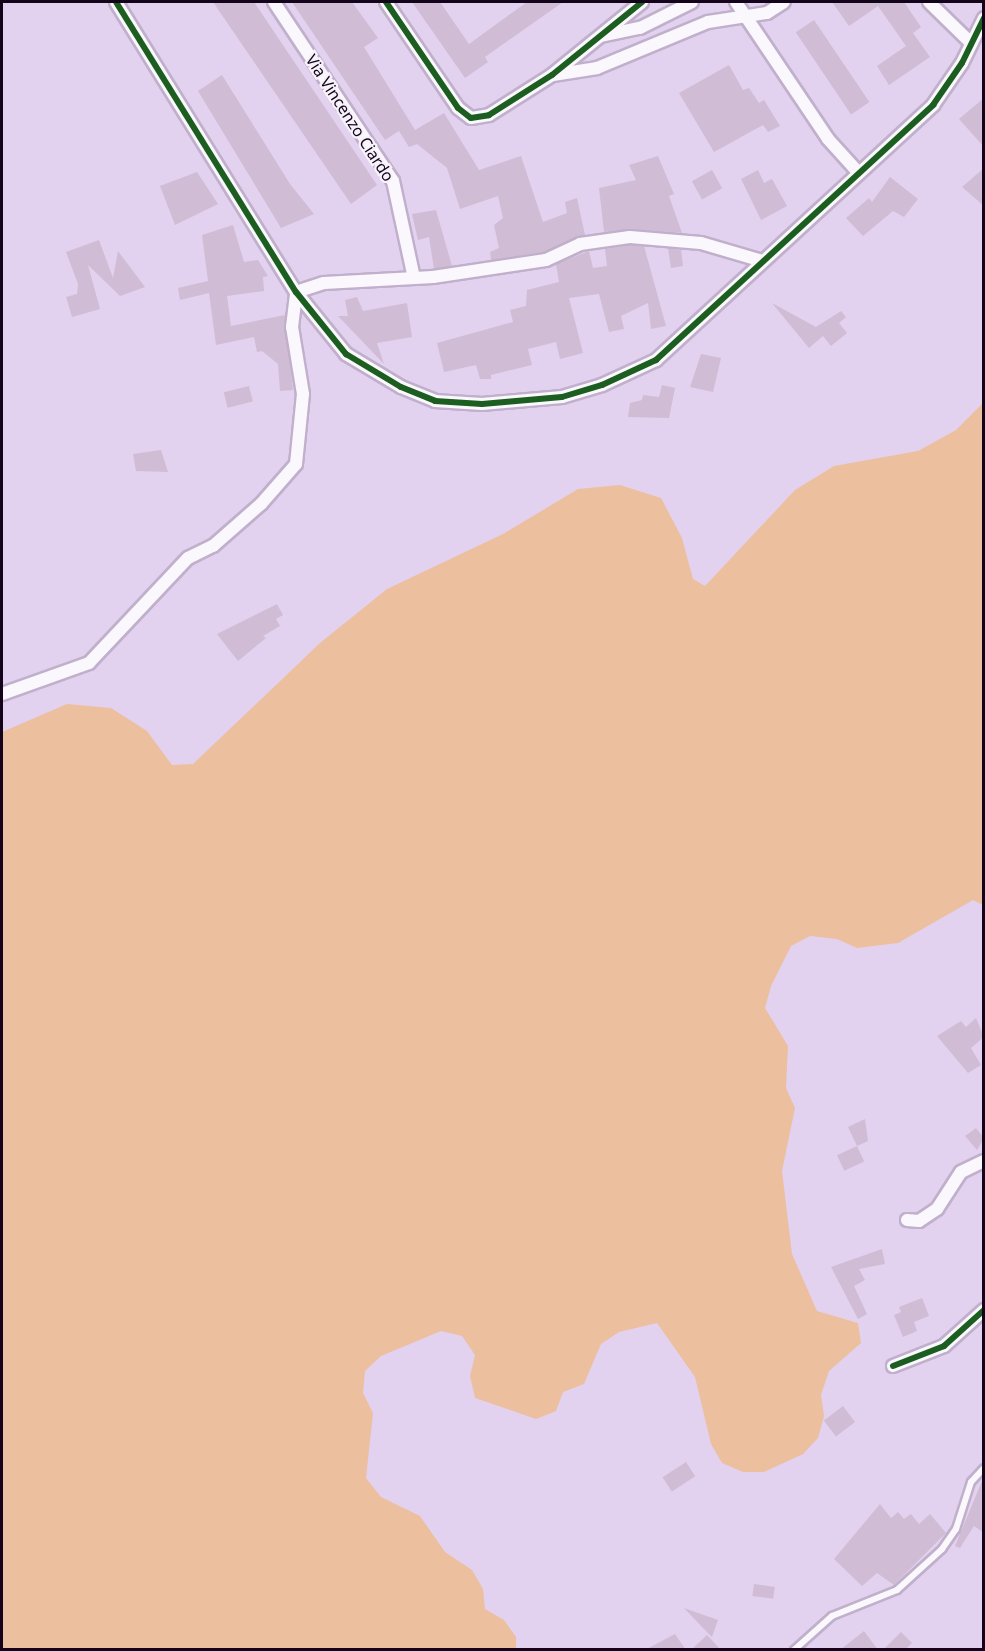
<!DOCTYPE html>
<html>
<head>
<meta charset="utf-8">
<style>
	body { margin:0 }
	#map { position:relative; width:985px; height:1651px; overflow:hidden; background:#e3d1f0; font-family:"Noto Sans",sans-serif }
	div>[style] { position:absolute }
	.green>* { inset:0; background:#ecbf9e }
	.building>* { inset:0; background:#d0bcd4; transform-origin:0 0 }
	.roads { filter:drop-shadow(2px 0 #c0b0cb) drop-shadow(-2px 0 #c0b0cb) drop-shadow(0 2px #c0b0cb) drop-shadow(0 -2px #c0b0cb) }
	.lane>* { height:6px; margin:-3px; padding:0 3px; transform-origin:3px; border-radius:3px; background:#fbf8fd }
	.street>* { height:12px; margin:-6px; padding:0 6px; transform-origin:6px; border-radius:6px; background:#fbf8fd }
	.cycleway>* { height:6px; margin:-3px; padding:0 3px; transform-origin:3px; border-radius:3px; background:#1b5e20 }
	span { translate:-50% -50%; white-space:nowrap; text-align:center; line-height:1.15; -webkit-text-stroke:4.5px #f7f2fa; paint-order:stroke }
	.street-label { font-size:16px; color:#13041b }
	.frame { position:absolute; inset:0; border:3px solid #13041b; pointer-events:none }
</style>
</head>
<body>
<div id="map">
	<div class="green">
		<div style="clip-path:polygon(983px 403px,983px 905px,973px 900px,898px 943px,857px 948px,837px 939px,810px 936px,791px 946px,771px 986px,765px 1008px,788px 1046px,786px 1088px,795px 1108px,782px 1171px,792px 1254px,817px 1311px,858px 1323px,861px 1343px,829px 1371px,821px 1395px,824px 1416px,818px 1438px,803px 1454px,764px 1472px,743px 1472px,722px 1463px,711px 1444px,695px 1377px,657px 1323px,619px 1332px,601px 1344px,584px 1384px,563px 1392px,556px 1411px,536px 1419px,475px 1398px,470px 1376px,475px 1355px,462px 1336px,441px 1331px,381px 1356px,365px 1371px,363px 1393px,373px 1413px,366px 1478px,381px 1497px,420px 1516px,445px 1552px,472px 1570px,483px 1589px,485px 1609px,504px 1620px,516px 1637px,516px 1649px,2px 1649px,2px 732px,67px 704px,111px 708px,147px 731px,172px 765px,193px 764px,320px 643px,387px 589px,503px 534px,578px 489px,620px 485px,661px 498px,682px 538px,693px 579px,705px 586px,795px 490px,834px 466px,918px 451px,956px 430px)"></div>
	</div>
	<div class="building">
		<div style="clip-path:polygon(213px 2px,254px 2px,377px 185px,351px 204px)"></div>
		<div style="clip-path:polygon(292px 2px,352px 2px,378px 38px,364px 47px,415px 130px,444px 113px,479px 170px,521px 156px,543px 222px,567px 213px,565px 202px,577px 198px,585px 235px,544px 252px,491px 260px,490px 252px,499px 248px,494px 225px,503px 218px,498px 196px,460px 209px,447px 168px,417px 144px,409px 147px,399px 131px,385px 140px)"></div>
		<div style="clip-path:polygon(412px 2px,440px 2px,469px 44px,527px 2px,563px 2px,485px 57px,488px 62px,465px 78px)"></div>
		<div style="clip-path:polygon(832px 2px,904px 2px,921px 27px,913px 33px,930px 57px,889px 85px,877px 66px,906px 46px,878px 6px,849px 26px)"></div>
		<div style="left:814px;top:20px;width:99px;height:22px;rotate:56deg"></div>
		<div style="clip-path:polygon(729px 65px,743px 90px,749px 88px,759px 103px,764px 100px,780px 126px,768px 132px,763px 125px,714px 152px,679px 93px)"></div>
		<div style="clip-path:polygon(222px 75px,290px 184px,314px 214px,281px 228px,198px 91px)"></div>
		<div style="clip-path:polygon(984px 98px,984px 147px,959px 119px)"></div>
		<div style="clip-path:polygon(658px 156px,674px 194px,669px 196px,682px 233px,630px 229px,604px 232px,599px 188px,636px 180px,629px 165px)"></div>
		<div style="clip-path:polygon(984px 168px,984px 206px,962px 187px)"></div>
		<div style="left:712px;top:170px;width:21px;height:23px;rotate:61deg"></div>
		<div style="clip-path:polygon(758px 170px,764px 183px,772px 179px,787px 206px,761px 220px,741px 179px)"></div>
		<div style="clip-path:polygon(197px 172px,218px 204px,175px 225px,160px 186px)"></div>
		<div style="clip-path:polygon(890px 177px,918px 199px,904px 217px,893px 211px,863px 236px,846px 218px,869px 198px,872px 202px)"></div>
		<div style="clip-path:polygon(436px 210px,452px 266px,434px 269px,429px 237px,418px 240px,412px 214px)"></div>
		<div style="clip-path:polygon(233px 225px,244px 262px,258px 260px,268px 276px,263px 277px,264px 291px,227px 296px,231px 326px,285px 315px,293px 390px,280px 391px,278px 364px,262px 351px,257px 352px,254px 337px,216px 345px,209px 293px,180px 300px,178px 288px,208px 281px,202px 235px)"></div>
		<div style="clip-path:polygon(99px 240px,113px 278px,118px 251px,145px 287px,120px 296px,88px 265px,100px 309px,72px 317px,66px 297px,77px 294px,78px 284px,66px 252px)"></div>
		<div style="clip-path:polygon(630px 245px,644px 246px,666px 326px,651px 329px,648px 303px,621px 316px,624px 329px,609px 332px,599px 294px,569px 298px,583px 353px,560px 359px,556px 342px,528px 349px,532px 365px,491px 375px,491px 379px,480px 379px,476px 365px,444px 372px,437px 343px,513px 322px,510px 310px,526px 306px,527px 290px,559px 282px,556px 264px,589px 251px,593px 268px,607px 266px,605px 249px)"></div>
		<div style="clip-path:polygon(668px 248px,681px 250px,683px 266px,671px 268px)"></div>
		<div style="clip-path:polygon(357px 297px,363px 311px,407px 303px,412px 337px,377px 343px,384px 364px,338px 316px,348px 316px,345px 300px)"></div>
		<div style="clip-path:polygon(772px 303px,816px 327px,841px 311px,846px 317px,839px 323px,847px 333px,831px 346px,823px 336px,809px 348px)"></div>
		<div style="clip-path:polygon(701px 354px,721px 358px,713px 392px,690px 387px)"></div>
		<div style="clip-path:polygon(662px 385px,675px 388px,669px 418px,628px 417px,630px 403px,642px 400px,643px 395px,659px 397px)"></div>
		<div style="left:249px;top:386px;width:16px;height:26px;rotate:76deg"></div>
		<div style="clip-path:polygon(161px 450px,168px 472px,136px 471px,133px 454px)"></div>
		<div style="clip-path:polygon(277px 604px,283px 615px,276px 619px,280px 626px,263px 636px,266px 638px,238px 661px,217px 634px)"></div>
		<div style="clip-path:polygon(976px 1018px,984px 1037px,971px 1048px,981px 1065px,968px 1073px,937px 1036px,961px 1021px,966px 1027px)"></div>
		<div style="clip-path:polygon(865px 1119px,868px 1141px,857px 1146px,848px 1127px)"></div>
		<div style="clip-path:polygon(976px 1128px,984px 1138px,977px 1150px,965px 1136px)"></div>
		<div style="left:857px;top:1146px;width:17px;height:22px;rotate:65deg"></div>
		<div style="clip-path:polygon(882px 1249px,885px 1264px,859px 1269px,865px 1280px,854px 1286px,867px 1314px,858px 1319px,831px 1267px)"></div>
		<div style="clip-path:polygon(922px 1298px,929px 1316px,914px 1322px,917px 1331px,903px 1337px,894px 1315px,901px 1312px,899px 1307px)"></div>
		<div style="left:843px;top:1406px;width:20px;height:24px;rotate:53deg"></div>
		<div style="left:686px;top:1462px;width:17px;height:28px;rotate:57deg"></div>
		<div style="clip-path:polygon(984px 1476px,984px 1533px,974px 1526px,960px 1548px,955px 1546px)"></div>
		<div style="clip-path:polygon(880px 1504px,891px 1518px,898px 1512px,904px 1519px,911px 1514px,919px 1524px,930px 1514px,946px 1533px,894px 1585px,877px 1573px,862px 1586px,834px 1559px)"></div>
		<div style="left:754px;top:1584px;width:21px;height:12px;rotate:8deg"></div>
		<div style="clip-path:polygon(684px 1608px,718px 1620px,712px 1637px,703px 1628px)"></div>
		<div style="clip-path:polygon(864px 1631px,878px 1650px,840px 1650px)"></div>
		<div style="clip-path:polygon(901px 1632px,912px 1643px,905px 1650px,883px 1650px)"></div>
		<div style="clip-path:polygon(675px 1634px,686px 1650px,645px 1650px)"></div>
		<div style="clip-path:polygon(707px 1635px,721px 1650px,691px 1650px)"></div>
	</div>
	<div class="roads">
		<div class="lane">
			<div style="left:794px;top:1650px;width:51px;rotate:-41.8deg"></div>
			<div style="left:832px;top:1616px;width:70px;rotate:-21.8deg"></div>
			<div style="left:897px;top:1590px;width:61px;rotate:-42.3deg"></div>
			<div style="left:942px;top:1549px;width:24px;rotate:-55deg"></div>
			<div style="left:956px;top:1529px;width:49px;rotate:-72.3deg"></div>
			<div style="left:971px;top:1482px;width:19px;rotate:-47deg"></div>
		</div>
		<div class="street">
			<div style="left:116px;top:2px;width:341px;rotate:58.2deg"></div>
			<div style="left:296px;top:292px;width:80px;rotate:51.1deg"></div>
			<div style="left:346px;top:354px;width:64px;rotate:31deg"></div>
			<div style="left:401px;top:387px;width:37px;rotate:22deg"></div>
			<div style="left:435px;top:401px;width:47px;rotate:3.7deg"></div>
			<div style="left:482px;top:404px;width:80px;rotate:-5deg"></div>
			<div style="left:562px;top:397px;width:42px;rotate:-16.7deg"></div>
			<div style="left:602px;top:385px;width:60px;rotate:-24.8deg"></div>
			<div style="left:656px;top:360px;width:377px;rotate:-42.6deg"></div>
			<div style="left:933px;top:105px;width:51px;rotate:-55.4deg"></div>
			<div style="left:962px;top:63px;width:50px;rotate:-63.9deg"></div>
			<div style="left:274px;top:2px;width:215px;rotate:56.4deg"></div>
			<div style="left:393px;top:181px;width:99px;rotate:77.8deg"></div>
			<div style="left:386px;top:2px;width:128px;rotate:55.8deg"></div>
			<div style="left:458px;top:108px;width:16px;rotate:38deg"></div>
			<div style="left:471px;top:118px;width:18px;rotate:-9deg"></div>
			<div style="left:489px;top:115px;width:75px;rotate:-32.4deg"></div>
			<div style="left:552px;top:75px;width:116px;rotate:-39deg"></div>
			<div style="left:736px;top:2px;width:165px;rotate:56.1deg"></div>
			<div style="left:828px;top:139px;width:43px;rotate:47.8deg"></div>
			<div style="left:929px;top:2px;width:59px;rotate:44.3deg"></div>
			<div style="left:601px;top:36px;width:40px;rotate:-12deg"></div>
			<div style="left:640px;top:28px;width:58px;rotate:-26.6deg"></div>
			<div style="left:553px;top:75px;width:45px;rotate:-9deg"></div>
			<div style="left:597px;top:68px;width:120px;rotate:-22.5deg"></div>
			<div style="left:708px;top:22px;width:60px;rotate:-8.7deg"></div>
			<div style="left:767px;top:13px;width:20px;rotate:-33deg"></div>
			<div style="left:2px;top:694px;width:92px;rotate:-19.6deg"></div>
			<div style="left:89px;top:663px;width:144px;rotate:-46.7deg"></div>
			<div style="left:188px;top:558px;width:28px;rotate:-26deg"></div>
			<div style="left:213px;top:546px;width:64px;rotate:-41.2deg"></div>
			<div style="left:261px;top:504px;width:53px;rotate:-48.8deg"></div>
			<div style="left:296px;top:464px;width:70px;rotate:-84.3deg"></div>
			<div style="left:303px;top:394px;width:68px;rotate:-99.3deg"></div>
			<div style="left:292px;top:327px;width:35px;rotate:-83deg"></div>
			<div style="left:296px;top:292px;width:29px;rotate:-18deg"></div>
			<div style="left:324px;top:283px;width:109px;rotate:-3.2deg"></div>
			<div style="left:433px;top:277px;width:114px;rotate:-8.6deg"></div>
			<div style="left:546px;top:260px;width:38px;rotate:-25deg"></div>
			<div style="left:580px;top:244px;width:50px;rotate:-8deg"></div>
			<div style="left:630px;top:237px;width:71px;rotate:4.8deg"></div>
			<div style="left:701px;top:243px;width:64px;rotate:16.4deg"></div>
			<div style="left:907px;top:1220px;width:12px;rotate:5deg"></div>
			<div style="left:919px;top:1221px;width:22px;rotate:-34deg"></div>
			<div style="left:937px;top:1209px;width:44px;rotate:-57deg"></div>
			<div style="left:961px;top:1172px;width:25px;rotate:-26deg"></div>
			<div style="left:893px;top:1366px;width:55px;rotate:-21.4deg"></div>
			<div style="left:944px;top:1346px;width:54px;rotate:-42deg"></div>
		</div>
	</div>
	<div class="cycleway">
		<div style="left:116px;top:2px;width:341px;rotate:58.2deg"></div>
		<div style="left:296px;top:292px;width:80px;rotate:51.1deg"></div>
		<div style="left:346px;top:354px;width:64px;rotate:31deg"></div>
		<div style="left:401px;top:387px;width:37px;rotate:22deg"></div>
		<div style="left:435px;top:401px;width:47px;rotate:3.7deg"></div>
		<div style="left:482px;top:404px;width:80px;rotate:-5deg"></div>
		<div style="left:562px;top:397px;width:42px;rotate:-16.7deg"></div>
		<div style="left:602px;top:385px;width:60px;rotate:-24.8deg"></div>
		<div style="left:656px;top:360px;width:377px;rotate:-42.6deg"></div>
		<div style="left:933px;top:105px;width:51px;rotate:-55.4deg"></div>
		<div style="left:962px;top:63px;width:50px;rotate:-63.9deg"></div>
		<div style="left:386px;top:2px;width:128px;rotate:55.8deg"></div>
		<div style="left:458px;top:108px;width:16px;rotate:38deg"></div>
		<div style="left:471px;top:118px;width:18px;rotate:-9deg"></div>
		<div style="left:489px;top:115px;width:75px;rotate:-32.4deg"></div>
		<div style="left:552px;top:75px;width:116px;rotate:-39deg"></div>
		<div style="left:893px;top:1366px;width:55px;rotate:-21.4deg"></div>
		<div style="left:944px;top:1346px;width:54px;rotate:-42deg"></div>
	</div>
	<div class="street-label">
		<span style="left:350px;top:118px;rotate:57deg">Via Vincenzo Ciardo</span>
	</div>
	<div class="frame"></div>
</div>
</body>
</html>
